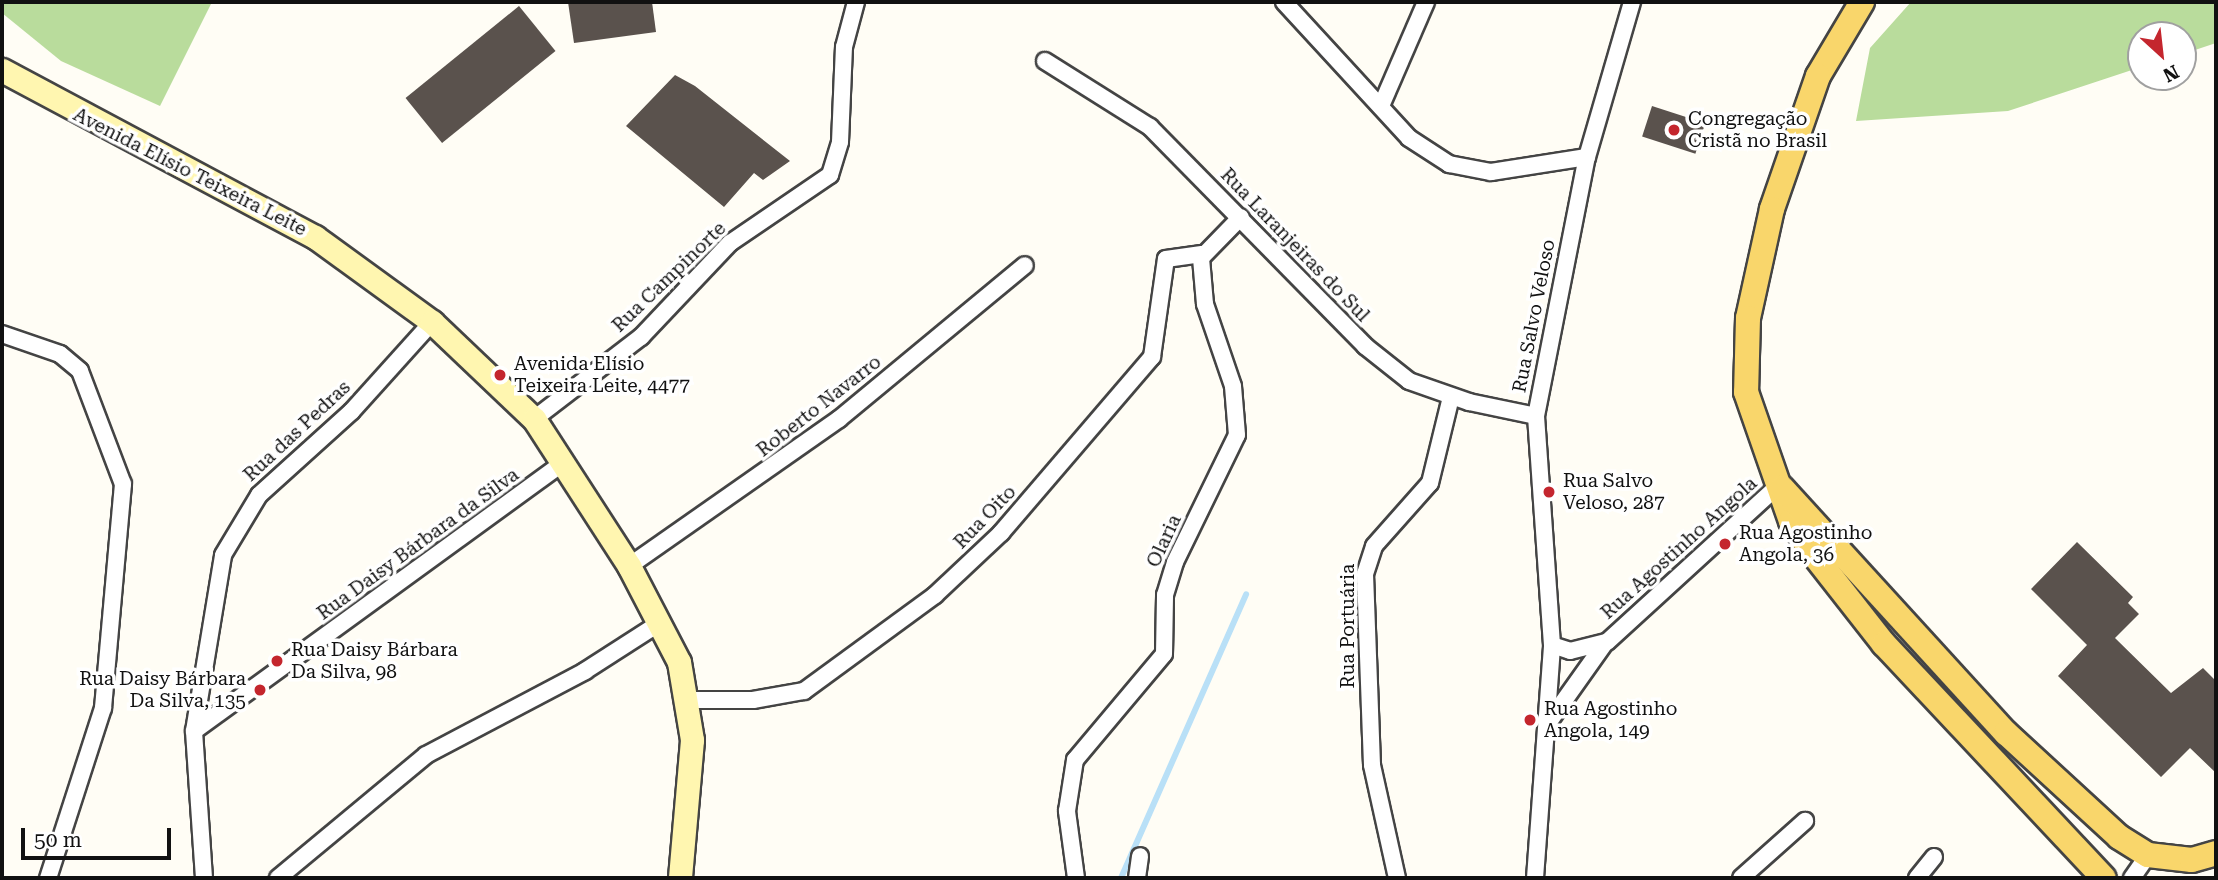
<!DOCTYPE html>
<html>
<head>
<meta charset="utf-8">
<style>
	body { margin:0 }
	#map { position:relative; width:2218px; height:880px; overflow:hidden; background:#fffdf5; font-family:"Roboto Serif",serif }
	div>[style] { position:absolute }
	.forest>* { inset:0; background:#b9dc9c }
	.stream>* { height:6px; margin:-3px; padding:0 3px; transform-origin:3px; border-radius:3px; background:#b9e0f7 }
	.building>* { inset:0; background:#5a524d; transform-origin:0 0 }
	.roads { filter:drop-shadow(2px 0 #444) drop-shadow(-2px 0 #444) drop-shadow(0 2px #444) drop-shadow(0 -2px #444) }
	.minor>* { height:16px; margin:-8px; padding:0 8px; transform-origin:8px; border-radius:8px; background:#fff }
	.secondary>* { height:23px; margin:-11.5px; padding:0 11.5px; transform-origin:11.5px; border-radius:11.5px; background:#fff6b0 }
	.primary>* { height:24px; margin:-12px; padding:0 12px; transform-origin:12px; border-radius:12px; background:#f9d66b }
	.dots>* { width:19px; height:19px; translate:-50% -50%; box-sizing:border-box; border:4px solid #fff; border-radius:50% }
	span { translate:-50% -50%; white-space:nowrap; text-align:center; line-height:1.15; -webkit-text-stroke:7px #fff; paint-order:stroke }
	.poi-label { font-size:19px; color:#111 }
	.left { translate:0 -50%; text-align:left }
	.right { translate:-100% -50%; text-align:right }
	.street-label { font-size:19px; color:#111 }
	.frame { position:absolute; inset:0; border:4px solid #111; pointer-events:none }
	.north { position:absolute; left:2127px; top:21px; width:70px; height:70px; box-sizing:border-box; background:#fff; border:2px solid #a0a0a0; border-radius:50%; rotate:153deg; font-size:19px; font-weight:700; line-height:28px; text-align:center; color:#111 }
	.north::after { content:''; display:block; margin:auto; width:24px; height:32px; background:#c4262e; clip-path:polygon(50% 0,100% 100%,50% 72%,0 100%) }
	.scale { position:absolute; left:21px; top:828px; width:150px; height:32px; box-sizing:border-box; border:4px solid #111; border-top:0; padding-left:9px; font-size:21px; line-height:24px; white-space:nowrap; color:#111; -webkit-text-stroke:5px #fff; paint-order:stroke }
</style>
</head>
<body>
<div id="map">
	<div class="forest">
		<div style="clip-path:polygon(2px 2px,212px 2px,160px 106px,61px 61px,2px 13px)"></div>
		<div style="clip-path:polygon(1911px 2px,2216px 2px,2216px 43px,2183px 54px,2183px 35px,2141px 35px,2141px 67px,2008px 111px,1856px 121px,1870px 48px)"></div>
	</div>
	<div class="stream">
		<div style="left:1121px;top:878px;width:310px;rotate:-66.2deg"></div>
	</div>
	<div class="building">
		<div style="clip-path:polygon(568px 2px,652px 2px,656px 32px,574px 43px)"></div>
		<div style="left:519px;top:6px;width:58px;height:146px;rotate:51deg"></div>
		<div style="clip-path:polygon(675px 75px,695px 86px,790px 161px,763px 180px,754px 173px,724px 207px,626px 126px)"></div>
		<div style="left:1652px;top:106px;width:56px;height:32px;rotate:18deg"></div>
		<div style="clip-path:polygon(2077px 542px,2133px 597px,2128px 603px,2139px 614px,2115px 638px,2171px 693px,2203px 668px,2216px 681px,2216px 773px,2190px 748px,2161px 777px,2058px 676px,2087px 645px,2031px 589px)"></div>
	</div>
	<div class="roads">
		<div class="minor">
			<div style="left:1284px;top:2px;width:185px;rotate:47.4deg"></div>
			<div style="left:1409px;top:138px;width:48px;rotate:33deg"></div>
			<div style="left:1449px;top:164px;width:43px;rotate:10.8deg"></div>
			<div style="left:1491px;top:172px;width:97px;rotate:-8.9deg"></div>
			<div style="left:1045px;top:61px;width:124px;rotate:32.2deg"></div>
			<div style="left:1150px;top:127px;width:307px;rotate:45.5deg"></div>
			<div style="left:1365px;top:346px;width:56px;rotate:38.5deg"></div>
			<div style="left:1409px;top:381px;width:64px;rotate:19.3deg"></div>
			<div style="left:1469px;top:402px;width:68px;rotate:11.8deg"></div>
			<div style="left:1381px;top:106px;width:113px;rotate:-66.6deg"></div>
			<div style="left:2px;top:334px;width:61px;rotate:19deg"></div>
			<div style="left:60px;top:354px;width:26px;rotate:40deg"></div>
			<div style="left:80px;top:371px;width:121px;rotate:69.2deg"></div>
			<div style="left:123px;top:484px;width:225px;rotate:95.1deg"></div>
			<div style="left:103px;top:708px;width:179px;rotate:107.9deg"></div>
			<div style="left:534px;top:419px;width:135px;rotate:-37.5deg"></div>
			<div style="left:641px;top:337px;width:129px;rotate:-46.6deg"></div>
			<div style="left:730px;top:243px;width:121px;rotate:-34.2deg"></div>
			<div style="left:830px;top:175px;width:34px;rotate:-73deg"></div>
			<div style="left:840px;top:142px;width:95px;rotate:-87.6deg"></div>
			<div style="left:844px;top:47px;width:47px;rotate:-75.1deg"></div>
			<div style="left:629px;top:566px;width:256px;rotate:-35deg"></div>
			<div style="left:839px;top:419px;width:241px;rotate:-39.6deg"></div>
			<div style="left:1552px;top:645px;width:19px;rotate:18deg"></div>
			<div style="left:1570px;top:651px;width:38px;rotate:-14deg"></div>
			<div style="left:1607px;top:642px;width:233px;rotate:-42.4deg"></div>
			<div style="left:690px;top:700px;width:63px"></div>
			<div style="left:753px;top:700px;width:52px;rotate:-10deg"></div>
			<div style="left:804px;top:691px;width:162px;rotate:-36.2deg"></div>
			<div style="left:935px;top:595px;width:91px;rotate:-43.2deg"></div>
			<div style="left:1001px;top:533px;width:232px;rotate:-49.4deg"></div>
			<div style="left:1152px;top:357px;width:99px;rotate:-81.9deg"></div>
			<div style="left:1166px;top:259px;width:36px;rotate:-8deg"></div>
			<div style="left:1551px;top:719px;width:93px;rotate:-54.6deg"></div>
			<div style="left:194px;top:731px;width:456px;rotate:-36deg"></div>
			<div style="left:204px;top:878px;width:147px;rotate:-93.9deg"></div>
			<div style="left:194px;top:731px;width:178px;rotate:-80.6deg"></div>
			<div style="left:223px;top:555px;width:70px;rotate:-59deg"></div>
			<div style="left:259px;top:495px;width:125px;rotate:-42.1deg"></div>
			<div style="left:352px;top:411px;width:120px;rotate:-48deg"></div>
			<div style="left:278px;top:878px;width:192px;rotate:-39.7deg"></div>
			<div style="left:426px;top:755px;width:180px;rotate:-27.8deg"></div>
			<div style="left:585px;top:671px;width:90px;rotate:-32.8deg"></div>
			<div style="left:1076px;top:878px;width:68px;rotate:-97.7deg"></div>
			<div style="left:1067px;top:811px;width:52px;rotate:-81.1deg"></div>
			<div style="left:1075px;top:760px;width:138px;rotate:-50deg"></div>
			<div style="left:1164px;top:654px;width:59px;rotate:-89deg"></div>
			<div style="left:1165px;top:595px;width:34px;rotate:-73deg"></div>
			<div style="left:1175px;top:562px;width:141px;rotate:-64deg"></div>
			<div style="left:1237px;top:435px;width:49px;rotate:-94.7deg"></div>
			<div style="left:1233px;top:386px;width:87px;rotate:-108.9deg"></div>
			<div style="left:1205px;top:304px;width:46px;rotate:-95deg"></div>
			<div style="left:1201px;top:258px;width:57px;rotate:-45.7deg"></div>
			<div style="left:1137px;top:878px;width:22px;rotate:-82deg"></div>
			<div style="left:1397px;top:878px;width:116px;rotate:-102.5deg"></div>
			<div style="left:1372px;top:765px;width:191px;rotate:-92.1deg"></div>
			<div style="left:1365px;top:574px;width:29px;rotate:-72deg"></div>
			<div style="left:1374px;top:546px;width:84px;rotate:-48.4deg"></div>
			<div style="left:1430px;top:483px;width:89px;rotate:-76.3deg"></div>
			<div style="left:1535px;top:878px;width:234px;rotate:-85.8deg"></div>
			<div style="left:1552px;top:645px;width:230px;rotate:-94deg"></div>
			<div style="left:1536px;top:416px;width:264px;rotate:-78.9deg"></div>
			<div style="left:1587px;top:157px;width:161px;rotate:-73.8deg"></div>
			<div style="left:1741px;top:878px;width:86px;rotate:-41.7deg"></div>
			<div style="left:1917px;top:878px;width:27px;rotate:-51deg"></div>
			<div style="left:2132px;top:878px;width:28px;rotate:-55deg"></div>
		</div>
		<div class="secondary">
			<div style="left:2px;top:70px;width:355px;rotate:28.1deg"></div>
			<div style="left:315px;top:237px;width:145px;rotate:36deg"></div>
			<div style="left:432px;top:322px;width:141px;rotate:43.6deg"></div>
			<div style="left:534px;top:419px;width:175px;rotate:57.1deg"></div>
			<div style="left:629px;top:566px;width:108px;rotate:62.5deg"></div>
			<div style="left:679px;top:662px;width:79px;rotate:80.5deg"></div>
			<div style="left:692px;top:740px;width:139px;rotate:95deg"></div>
		</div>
		<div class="primary">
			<div style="left:1862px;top:2px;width:86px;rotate:120.7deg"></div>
			<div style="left:1818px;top:76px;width:141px;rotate:109.1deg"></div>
			<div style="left:1772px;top:209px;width:112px;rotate:102.4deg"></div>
			<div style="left:1748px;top:318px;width:74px;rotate:91.5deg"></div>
			<div style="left:1746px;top:392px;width:137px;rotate:70.8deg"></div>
			<div style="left:1791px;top:521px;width:36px;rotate:56deg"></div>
			<div style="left:1811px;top:551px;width:118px;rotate:51.9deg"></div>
			<div style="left:1884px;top:644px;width:321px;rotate:46.8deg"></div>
			<div style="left:1782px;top:488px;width:332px;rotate:47.6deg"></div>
			<div style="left:2006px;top:733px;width:154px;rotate:42.6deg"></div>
			<div style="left:2119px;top:837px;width:34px;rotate:32deg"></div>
			<div style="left:2148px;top:855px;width:44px;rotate:6.5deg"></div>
			<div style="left:2192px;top:860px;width:25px;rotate:-16deg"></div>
		</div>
	</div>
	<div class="dots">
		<div style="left:1674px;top:130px;background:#c4262e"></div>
		<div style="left:500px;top:375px;background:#c4262e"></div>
		<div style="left:1549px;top:492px;background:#c4262e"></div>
		<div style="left:1725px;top:544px;background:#c4262e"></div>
		<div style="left:277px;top:661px;background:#c4262e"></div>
		<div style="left:260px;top:690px;background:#c4262e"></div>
		<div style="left:1530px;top:720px;background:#c4262e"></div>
	</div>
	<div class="poi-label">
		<span class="left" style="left:1688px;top:130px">Congregação<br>Cristã no Brasil</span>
		<span class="left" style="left:514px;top:375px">Avenida Elísio<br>Teixeira Leite, 4477</span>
		<span class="left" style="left:1563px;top:492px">Rua Salvo<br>Veloso, 287</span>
		<span class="left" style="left:1739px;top:544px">Rua Agostinho<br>Angola, 36</span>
		<span class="left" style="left:291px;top:661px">Rua Daisy Bárbara<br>Da Silva, 98</span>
		<span class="right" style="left:246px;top:690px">Rua Daisy Bárbara<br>Da Silva, 135</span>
		<span class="left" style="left:1544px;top:720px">Rua Agostinho<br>Angola, 149</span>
	</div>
	<div class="street-label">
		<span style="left:190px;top:172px;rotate:27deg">Avenida Elísio Teixeira Leite</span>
		<span style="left:1295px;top:245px;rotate:46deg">Rua Laranjeiras do Sul</span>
		<span style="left:669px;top:277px;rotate:-44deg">Rua Campinorte</span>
		<span style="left:1534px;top:316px;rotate:-79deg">Rua Salvo Veloso</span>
		<span style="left:819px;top:406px;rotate:-38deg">Roberto Navarro</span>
		<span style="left:297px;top:431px;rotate:-43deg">Rua das Pedras</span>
		<span style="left:985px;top:517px;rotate:-46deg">Rua Oito</span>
		<span style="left:1164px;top:541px;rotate:-65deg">Olaria</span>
		<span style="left:418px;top:544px;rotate:-36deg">Rua Daisy Bárbara da Silva</span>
		<span style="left:1679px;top:548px;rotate:-42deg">Rua Agostinho Angola</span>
		<span style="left:1348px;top:626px;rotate:-90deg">Rua Portuária</span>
	</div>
	<div class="frame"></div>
	<div class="north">N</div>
	<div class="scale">50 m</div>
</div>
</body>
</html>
